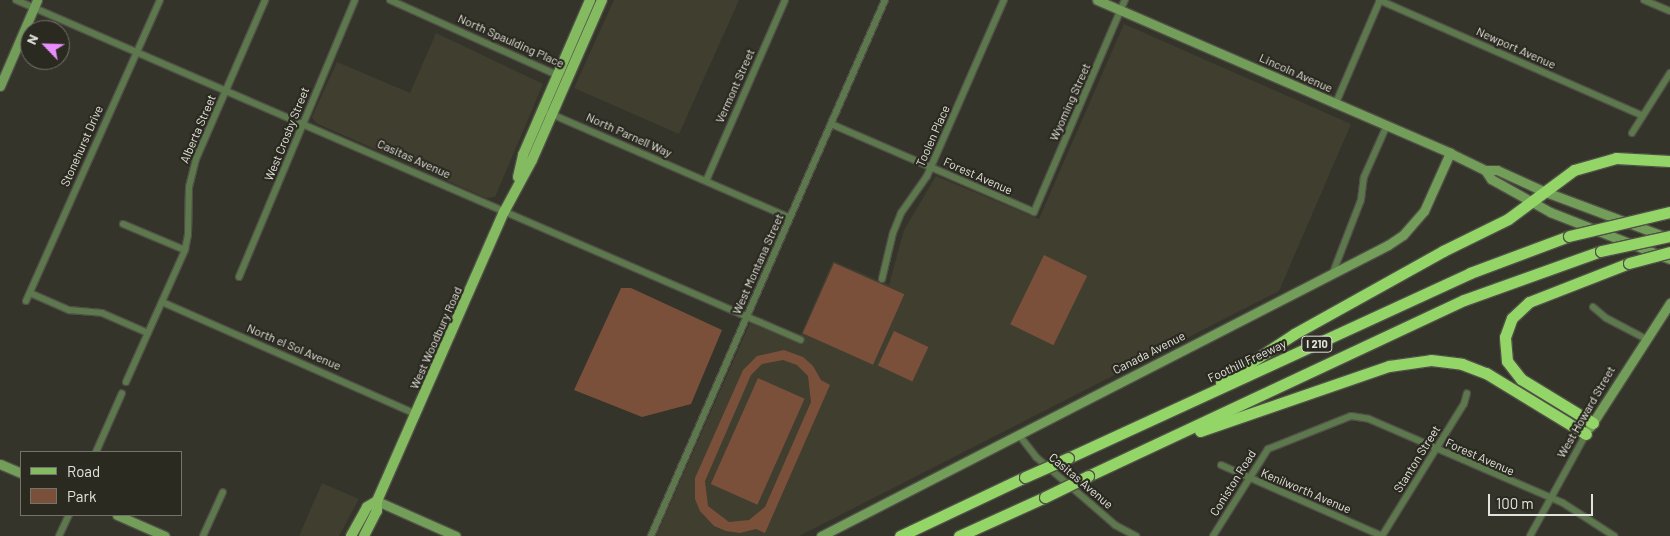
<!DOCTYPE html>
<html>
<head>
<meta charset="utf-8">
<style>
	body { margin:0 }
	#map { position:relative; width:1670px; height:536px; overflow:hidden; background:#34342b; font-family:Barlow,sans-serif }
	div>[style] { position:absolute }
	.built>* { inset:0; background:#3f3e2f }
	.green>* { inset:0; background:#7b503b; transform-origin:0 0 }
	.roads { filter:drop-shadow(1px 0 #505047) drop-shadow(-1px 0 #505047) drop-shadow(0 1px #505047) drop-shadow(0 -1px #505047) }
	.street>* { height:6px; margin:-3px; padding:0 3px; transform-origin:3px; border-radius:3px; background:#5d784d }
	.secondary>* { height:9px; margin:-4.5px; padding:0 4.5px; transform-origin:4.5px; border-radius:4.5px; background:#739e59 }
	.primary>* { height:10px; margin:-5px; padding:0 5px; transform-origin:5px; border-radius:5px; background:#84bb60 }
	.highway>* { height:11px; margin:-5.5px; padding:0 5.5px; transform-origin:5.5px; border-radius:5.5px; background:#93d567 }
	.bridges { filter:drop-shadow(1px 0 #505047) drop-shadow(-1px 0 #505047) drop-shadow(0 1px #505047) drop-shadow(0 -1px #505047) }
	.highway-bridge>* { height:11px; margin:-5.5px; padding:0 5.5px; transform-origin:5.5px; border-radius:5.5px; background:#93d567 }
	span { translate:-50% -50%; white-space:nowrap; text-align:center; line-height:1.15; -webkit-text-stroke:4.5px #2a2a21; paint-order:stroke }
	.shield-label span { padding:1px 4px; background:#2a2a21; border:1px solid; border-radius:4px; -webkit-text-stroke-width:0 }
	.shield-label { font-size:11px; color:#e3e3dd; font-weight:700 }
	.street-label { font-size:12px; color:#e3e3dd }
	.legend { position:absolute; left:20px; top:451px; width:162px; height:65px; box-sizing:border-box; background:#2a2a21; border:1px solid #74746c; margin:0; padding:6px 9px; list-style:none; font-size:15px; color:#e3e3dd }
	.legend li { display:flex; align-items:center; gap:10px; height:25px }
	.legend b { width:25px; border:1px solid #74746c }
	.north { position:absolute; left:20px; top:20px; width:50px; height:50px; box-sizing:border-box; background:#2a2a21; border:1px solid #74746c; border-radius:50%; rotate:294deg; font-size:14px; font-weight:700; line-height:20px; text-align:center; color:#e3e3dd }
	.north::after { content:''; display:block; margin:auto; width:18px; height:22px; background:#e98dfe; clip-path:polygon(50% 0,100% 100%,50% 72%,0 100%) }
	.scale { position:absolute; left:1488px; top:494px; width:105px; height:22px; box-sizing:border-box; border:2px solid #e3e3dd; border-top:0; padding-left:6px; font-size:15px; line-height:18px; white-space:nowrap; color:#e3e3dd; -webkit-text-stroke:4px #2a2a21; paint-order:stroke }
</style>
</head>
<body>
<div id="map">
	<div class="built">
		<div style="clip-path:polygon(614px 0,739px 0,679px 134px,574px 88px)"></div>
		<div style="clip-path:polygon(1124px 24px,1351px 124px,1279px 291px,799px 536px,656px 536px,750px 323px,797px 343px,833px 261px,889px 285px,904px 230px,936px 176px,1039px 219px)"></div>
		<div style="clip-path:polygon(436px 33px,543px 84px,495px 197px,486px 198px,316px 123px,312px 117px,337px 62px,410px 93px)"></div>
		<div style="clip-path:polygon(322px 483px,359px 499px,339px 536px,299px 536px)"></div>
	</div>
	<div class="green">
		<div style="left:1044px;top:255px;width:48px;height:77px;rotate:26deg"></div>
		<div style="left:834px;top:263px;width:77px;height:77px;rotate:24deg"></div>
		<div style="clip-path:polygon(621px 288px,631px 288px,722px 330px,691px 404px,642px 417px,574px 390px)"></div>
		<div style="left:894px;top:331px;width:38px;height:38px;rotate:25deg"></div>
		<div style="clip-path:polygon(evenodd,784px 350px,803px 357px,813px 366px,821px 380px,830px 385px,765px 533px,756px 529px,740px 533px,726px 531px,714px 526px,700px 511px,695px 499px,695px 478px,743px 370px,757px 356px,784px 350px,783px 360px,797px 365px,808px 376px,811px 402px,765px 507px,749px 520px,729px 522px,708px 506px,705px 481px,751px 375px,762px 364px,783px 360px)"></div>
		<div style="left:758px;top:378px;width:51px;height:116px;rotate:24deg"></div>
	</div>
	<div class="roads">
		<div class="street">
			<div style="left:16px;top:0;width:855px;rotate:23.42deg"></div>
			<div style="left:390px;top:0;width:185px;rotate:24.2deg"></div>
			<div style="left:1379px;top:0;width:288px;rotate:23.7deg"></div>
			<div style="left:1644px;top:0;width:28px;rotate:23deg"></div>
			<div style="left:1335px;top:105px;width:114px;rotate:-66.8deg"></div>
			<div style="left:542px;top:110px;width:270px;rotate:23.5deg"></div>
			<div style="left:831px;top:124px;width:221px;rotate:23.4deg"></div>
			<div style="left:1034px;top:212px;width:231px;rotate:-66.8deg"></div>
			<div style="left:1632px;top:133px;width:71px;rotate:-57.7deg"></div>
			<div style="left:706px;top:181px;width:197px;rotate:-66.4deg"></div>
			<div style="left:123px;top:224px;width:67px;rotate:22.8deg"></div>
			<div style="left:1332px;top:275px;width:80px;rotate:-68.9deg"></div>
			<div style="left:1361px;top:200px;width:23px;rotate:-83deg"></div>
			<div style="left:1364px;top:177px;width:57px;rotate:-66.1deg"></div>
			<div style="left:239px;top:277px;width:300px;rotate:-67.3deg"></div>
			<div style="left:882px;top:279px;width:47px;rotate:-76.6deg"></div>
			<div style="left:893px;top:233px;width:22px;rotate:-68deg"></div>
			<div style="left:901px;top:213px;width:45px;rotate:-54.9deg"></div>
			<div style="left:927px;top:176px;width:192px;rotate:-66.4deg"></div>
			<div style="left:30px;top:293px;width:43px;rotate:23.6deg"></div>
			<div style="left:69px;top:310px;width:33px;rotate:5deg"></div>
			<div style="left:102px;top:313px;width:50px;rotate:23.5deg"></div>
			<div style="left:26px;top:301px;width:329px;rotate:-66deg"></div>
			<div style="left:162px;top:302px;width:278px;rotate:23.8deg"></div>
			<div style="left:1593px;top:307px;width:17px;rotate:40deg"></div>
			<div style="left:1606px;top:318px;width:45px;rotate:27.7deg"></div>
			<div style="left:126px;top:382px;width:145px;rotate:-65.9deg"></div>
			<div style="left:185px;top:250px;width:16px;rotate:-79deg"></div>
			<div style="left:188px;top:234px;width:47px;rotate:-88.8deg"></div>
			<div style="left:189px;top:187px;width:29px;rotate:-76deg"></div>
			<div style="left:196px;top:159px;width:173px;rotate:-66.5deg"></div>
			<div style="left:1019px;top:435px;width:28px;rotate:52deg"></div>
			<div style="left:1036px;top:457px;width:72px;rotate:40.5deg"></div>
			<div style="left:1091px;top:504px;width:32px;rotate:41deg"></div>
			<div style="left:1115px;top:525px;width:24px;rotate:28deg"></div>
			<div style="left:96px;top:452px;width:64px;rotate:-66.2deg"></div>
			<div style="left:1221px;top:465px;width:176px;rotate:23.8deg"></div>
			<div style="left:59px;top:536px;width:23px;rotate:-65deg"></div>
			<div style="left:203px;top:536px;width:48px;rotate:-65.6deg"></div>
			<div style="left:651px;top:536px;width:585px;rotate:-66.42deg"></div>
			<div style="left:1213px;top:536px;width:103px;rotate:-57.7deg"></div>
			<div style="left:1268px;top:449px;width:89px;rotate:-21.7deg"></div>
			<div style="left:1351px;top:416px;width:18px;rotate:9deg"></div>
			<div style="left:1369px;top:419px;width:211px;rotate:23.4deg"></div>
			<div style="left:1563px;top:503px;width:61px;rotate:32.9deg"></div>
			<div style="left:1382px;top:536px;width:155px;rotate:-58.2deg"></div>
			<div style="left:1464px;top:404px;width:11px;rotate:-75deg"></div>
			<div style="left:1530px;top:536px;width:116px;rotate:-61.2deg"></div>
		</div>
		<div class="secondary">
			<div style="left:1097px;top:0;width:385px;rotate:23.4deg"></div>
			<div style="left:1450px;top:153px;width:39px;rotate:26deg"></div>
			<div style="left:1485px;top:170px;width:11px;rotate:56deg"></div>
			<div style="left:1491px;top:179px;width:68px;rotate:29.2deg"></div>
			<div style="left:1550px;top:212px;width:129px;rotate:21.4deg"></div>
			<div style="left:0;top:86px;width:94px;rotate:-66.7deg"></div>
			<div style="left:1485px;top:170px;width:12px"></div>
			<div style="left:1497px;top:170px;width:51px;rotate:24.5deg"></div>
			<div style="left:1543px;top:191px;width:131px;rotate:20.5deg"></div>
			<div style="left:1590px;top:427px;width:148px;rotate:-57.2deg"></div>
			<div style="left:0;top:464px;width:23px;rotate:23deg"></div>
			<div style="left:377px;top:501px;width:86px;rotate:23.9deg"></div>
			<div style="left:117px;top:515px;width:52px;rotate:23.6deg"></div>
			<div style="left:821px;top:536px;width:637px;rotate:-27.17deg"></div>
			<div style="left:1388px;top:245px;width:18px;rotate:-34deg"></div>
			<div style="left:1403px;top:235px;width:32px;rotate:-49deg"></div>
			<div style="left:1424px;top:211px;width:64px;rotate:-65.9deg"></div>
		</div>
		<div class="primary">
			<div style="left:518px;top:177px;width:23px;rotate:-77deg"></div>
			<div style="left:523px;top:155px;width:169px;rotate:-66.6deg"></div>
			<div style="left:351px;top:536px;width:33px;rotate:-61deg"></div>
			<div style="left:367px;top:507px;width:12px;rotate:-31deg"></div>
			<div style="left:364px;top:536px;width:28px;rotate:-63deg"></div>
			<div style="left:377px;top:511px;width:10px;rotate:-90deg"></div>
			<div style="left:377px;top:501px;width:316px;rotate:-66.3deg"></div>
			<div style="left:504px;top:212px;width:59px;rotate:-61.7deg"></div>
			<div style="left:532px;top:160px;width:175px;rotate:-66.4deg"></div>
		</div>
		<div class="highway">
			<div style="left:1221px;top:382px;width:87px;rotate:-33.3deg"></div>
			<div style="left:1294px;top:334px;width:171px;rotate:-29.1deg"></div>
			<div style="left:1443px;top:251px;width:72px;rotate:-26.2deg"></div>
			<div style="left:1508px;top:219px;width:82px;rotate:-36.6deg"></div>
			<div style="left:1574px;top:170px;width:44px;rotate:-15.9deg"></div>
			<div style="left:1616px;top:158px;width:54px;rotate:3.2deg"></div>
			<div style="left:1593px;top:423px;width:84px;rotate:-148.6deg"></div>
			<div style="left:1521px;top:379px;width:23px;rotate:-128deg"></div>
			<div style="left:1507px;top:361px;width:24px;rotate:-95deg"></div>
			<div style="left:1505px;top:337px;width:20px;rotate:-70deg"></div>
			<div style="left:1512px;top:318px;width:23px;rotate:-43deg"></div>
			<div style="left:1529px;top:302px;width:107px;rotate:-21.3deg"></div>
			<div style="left:1200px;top:431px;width:200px;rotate:-19deg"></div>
			<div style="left:1389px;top:366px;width:42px;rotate:-8.1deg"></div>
			<div style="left:1431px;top:360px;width:31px;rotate:7deg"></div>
			<div style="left:1462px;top:364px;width:26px;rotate:21deg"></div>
			<div style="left:1486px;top:373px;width:117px;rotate:31.4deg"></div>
			<div style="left:1068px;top:458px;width:443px;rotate:-24.7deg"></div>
			<div style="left:1470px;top:273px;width:106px;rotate:-20.5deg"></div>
			<div style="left:1088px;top:476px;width:415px;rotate:-25.1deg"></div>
			<div style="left:1464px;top:300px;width:145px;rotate:-19.7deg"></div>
			<div style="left:900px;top:536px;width:138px;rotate:-25.3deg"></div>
			<div style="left:959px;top:536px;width:94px;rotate:-24.4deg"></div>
		</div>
	</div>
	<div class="bridges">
		<div class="highway-bridge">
			<div style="left:1569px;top:236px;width:104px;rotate:-13.4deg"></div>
			<div style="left:1601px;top:251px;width:71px;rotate:-12.3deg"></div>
			<div style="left:1629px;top:263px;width:42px;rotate:-15deg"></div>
			<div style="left:1025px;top:477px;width:47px;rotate:-23.8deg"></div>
			<div style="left:1045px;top:497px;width:48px;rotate:-26deg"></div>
		</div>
	</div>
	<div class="shield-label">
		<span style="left:1317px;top:344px">I 210</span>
	</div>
	<div class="street-label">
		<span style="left:511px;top:41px;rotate:24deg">North Spaulding Place</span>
		<span style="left:1516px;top:48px;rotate:24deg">Newport Avenue</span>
		<span style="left:1296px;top:73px;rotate:24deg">Lincoln Avenue</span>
		<span style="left:735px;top:86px;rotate:-66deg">Vermont Street</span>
		<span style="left:1070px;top:102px;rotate:-66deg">Wyoming Street</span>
		<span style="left:198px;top:129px;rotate:-67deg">Alberta Street</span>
		<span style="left:287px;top:134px;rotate:-68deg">West Crosby Street</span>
		<span style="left:629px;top:135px;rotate:24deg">North Parnell Way</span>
		<span style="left:933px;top:136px;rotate:-66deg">Toolen Place</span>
		<span style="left:82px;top:146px;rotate:-66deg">Stonehurst Drive</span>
		<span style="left:414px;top:159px;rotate:24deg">Casitas Avenue</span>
		<span style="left:978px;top:176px;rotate:24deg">Forest Avenue</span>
		<span style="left:758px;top:264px;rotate:-66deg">West Montana Street</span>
		<span style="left:436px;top:338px;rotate:-66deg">West Woodbury Road</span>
		<span style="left:294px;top:347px;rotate:23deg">North el Sol Avenue</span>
		<span style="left:1149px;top:353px;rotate:-27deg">Canada Avenue</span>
		<span style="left:1247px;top:361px;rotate:-25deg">Foothill Freeway</span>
		<span style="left:1586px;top:412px;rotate:-60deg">West Howard Street</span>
		<span style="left:1480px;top:457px;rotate:24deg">Forest Avenue</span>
		<span style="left:1417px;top:459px;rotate:-58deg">Stanton Street</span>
		<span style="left:1081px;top:481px;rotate:40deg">Casitas Avenue</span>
		<span style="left:1233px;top:483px;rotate:-58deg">Coniston Road</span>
		<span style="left:1306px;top:491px;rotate:23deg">Kenilworth Avenue</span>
	</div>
	<ul class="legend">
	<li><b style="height:6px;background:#84bb60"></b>Road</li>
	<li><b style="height:14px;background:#7b503b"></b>Park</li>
	</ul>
	<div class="north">N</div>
	<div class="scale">100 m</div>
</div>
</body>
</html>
